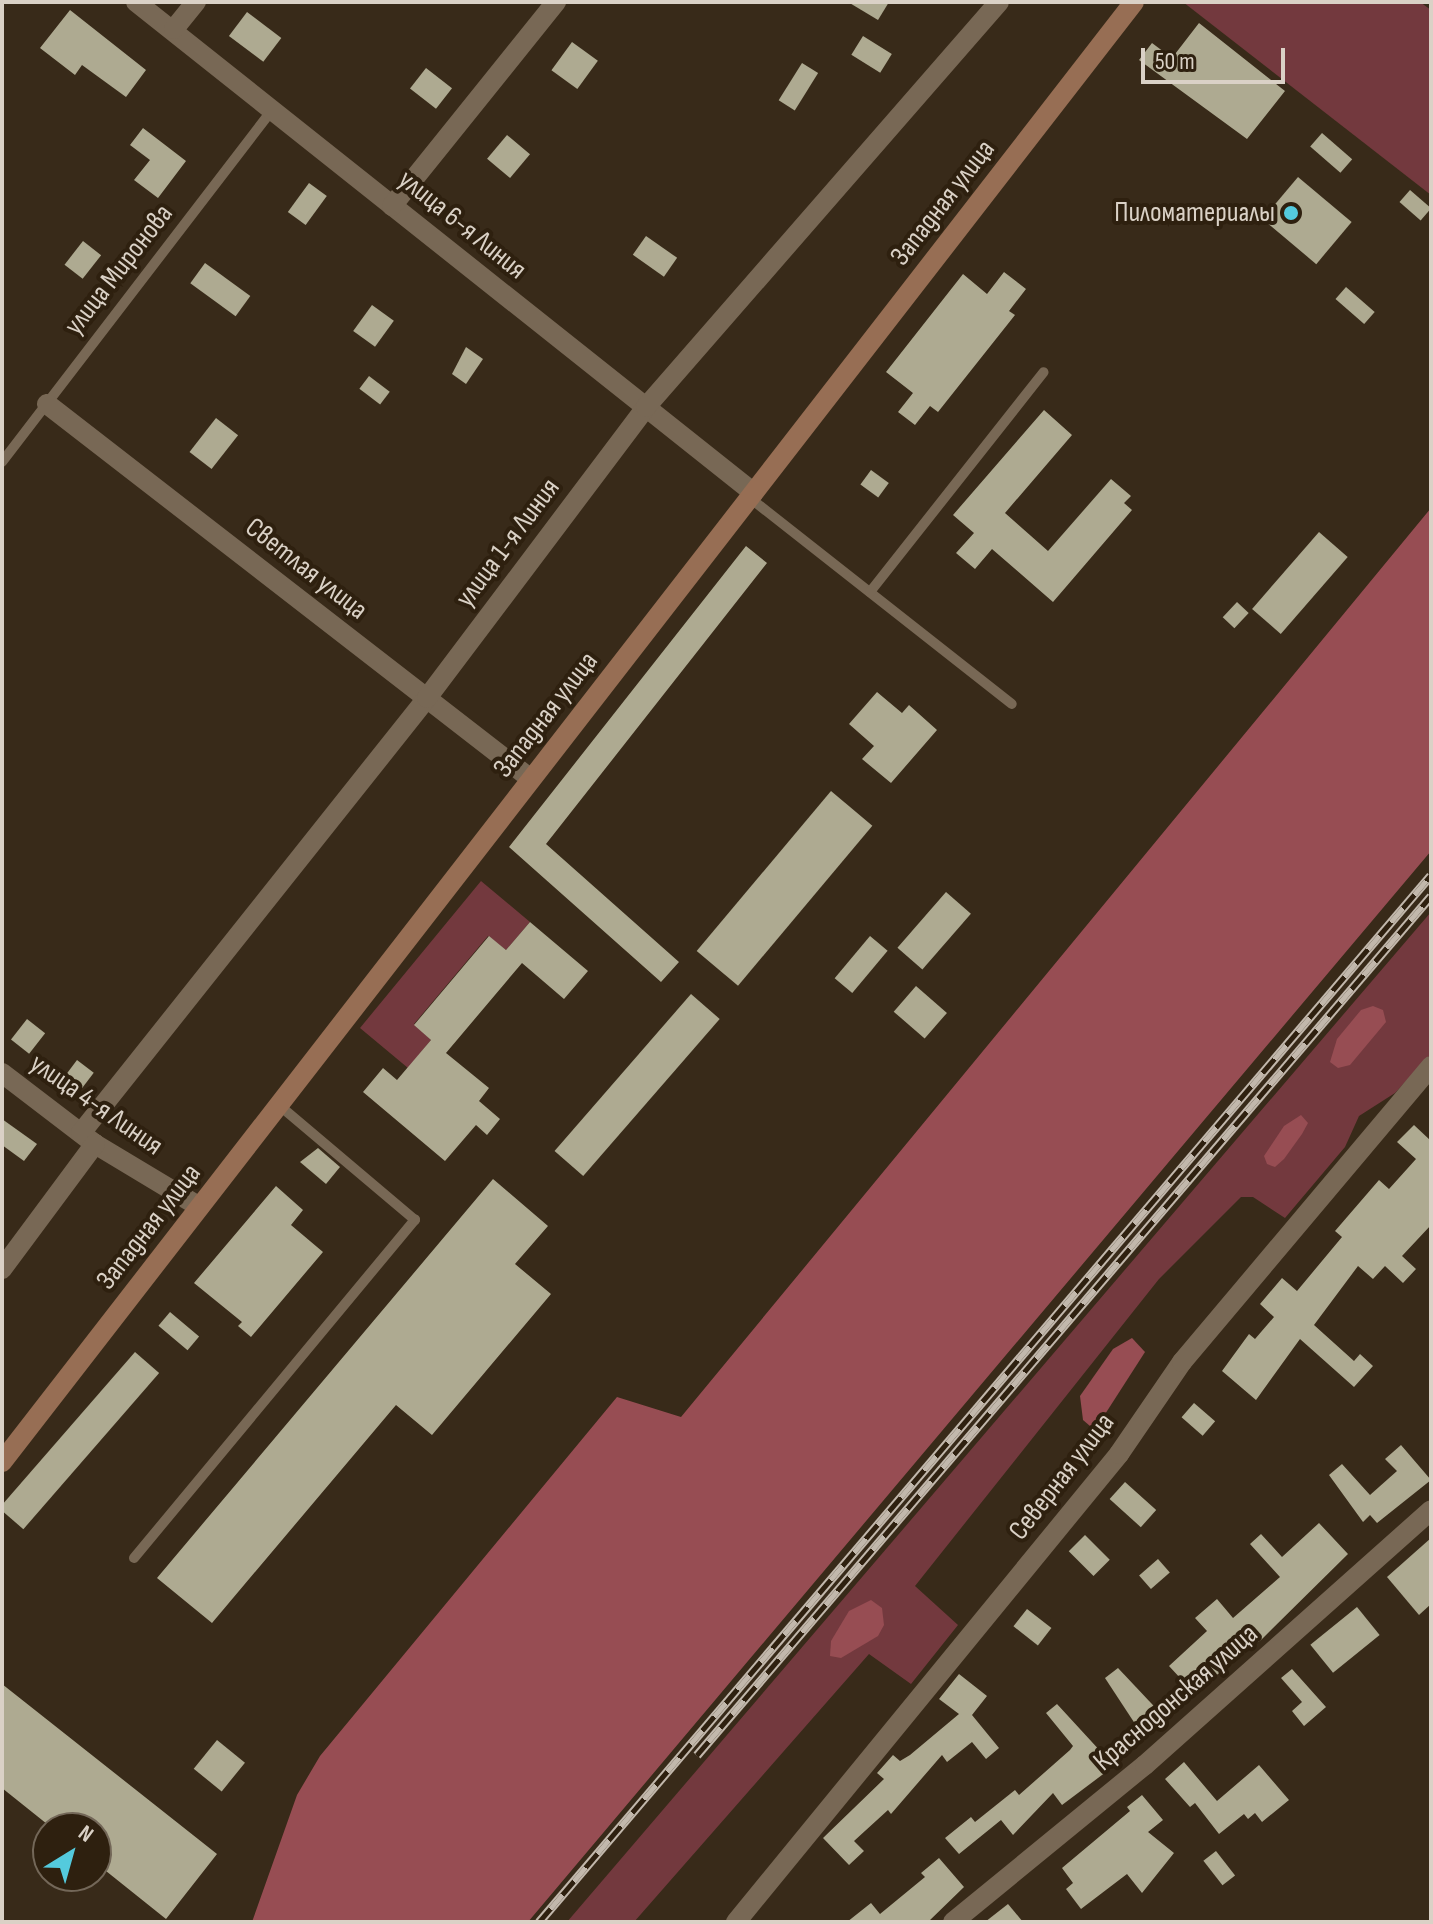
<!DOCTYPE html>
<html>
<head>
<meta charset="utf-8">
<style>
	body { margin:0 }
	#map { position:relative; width:1433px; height:1924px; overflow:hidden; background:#382a19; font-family:"Sofia Sans Condensed",sans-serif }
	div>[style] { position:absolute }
	.green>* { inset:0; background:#73393e }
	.forest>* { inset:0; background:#974d53 }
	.building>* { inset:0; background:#aeaa91; transform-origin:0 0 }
	.lane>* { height:10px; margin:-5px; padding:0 5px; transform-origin:5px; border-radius:5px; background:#786855 }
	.street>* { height:20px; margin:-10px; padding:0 10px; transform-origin:10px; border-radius:10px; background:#786855 }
	.secondary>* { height:20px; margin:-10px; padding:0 10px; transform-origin:10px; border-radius:10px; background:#976e54 }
	.rail>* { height:9px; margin-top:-4.5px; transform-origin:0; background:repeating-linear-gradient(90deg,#2e200f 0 18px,#c2b8ac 0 36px); box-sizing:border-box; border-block:2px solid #c2b8ac }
	.dots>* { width:22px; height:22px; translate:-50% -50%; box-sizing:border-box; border:4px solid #2e200f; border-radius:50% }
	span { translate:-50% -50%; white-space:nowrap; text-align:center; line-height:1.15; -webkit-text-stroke:8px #2e200f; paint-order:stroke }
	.street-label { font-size:28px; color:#dad1c6 }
	.poi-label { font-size:28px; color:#dad1c6 }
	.right { translate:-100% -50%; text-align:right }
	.frame { position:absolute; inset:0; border:4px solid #dad1c6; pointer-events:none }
	.north { position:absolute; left:32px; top:1812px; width:80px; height:80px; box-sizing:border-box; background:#2e200f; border:2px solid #736758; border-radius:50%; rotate:37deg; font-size:22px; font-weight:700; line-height:32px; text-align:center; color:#dad1c6 }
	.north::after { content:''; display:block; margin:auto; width:28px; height:36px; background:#54cadd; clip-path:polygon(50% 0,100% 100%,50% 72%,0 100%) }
	.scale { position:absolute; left:1141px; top:48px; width:144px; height:36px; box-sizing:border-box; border:4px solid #dad1c6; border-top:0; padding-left:10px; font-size:24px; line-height:28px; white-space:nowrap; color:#dad1c6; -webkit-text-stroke:6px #2e200f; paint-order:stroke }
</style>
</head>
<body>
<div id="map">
	<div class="green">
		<div style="clip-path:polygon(1183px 2px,1420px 2px,1431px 10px,1431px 195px)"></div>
		<div style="clip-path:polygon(481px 881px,530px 922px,506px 950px,488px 936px,414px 1024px,431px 1040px,408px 1068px,360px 1028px)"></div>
		<div style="clip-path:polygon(1431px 912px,1431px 1054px,1395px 1093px,1359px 1116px,1345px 1147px,1285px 1218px,1253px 1197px,1241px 1197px,1159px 1279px,915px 1586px,958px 1625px,911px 1684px,869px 1654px,634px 1922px,567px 1922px)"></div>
	</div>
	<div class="forest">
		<div style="clip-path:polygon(1431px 508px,1431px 851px,528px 1922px,252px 1922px,297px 1795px,320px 1756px,617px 1397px,681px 1417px)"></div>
		<div style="clip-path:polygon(1373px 1006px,1383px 1010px,1386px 1022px,1350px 1065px,1338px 1068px,1330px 1062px,1337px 1039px,1361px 1010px)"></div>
		<div style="clip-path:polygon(1301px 1115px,1308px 1123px,1302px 1134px,1284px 1159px,1275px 1167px,1267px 1164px,1264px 1156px,1284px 1126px)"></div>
		<div style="clip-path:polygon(1132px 1338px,1145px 1352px,1100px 1422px,1090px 1426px,1083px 1420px,1080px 1396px,1113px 1349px)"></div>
		<div style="clip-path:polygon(871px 1600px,882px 1608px,884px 1625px,878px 1636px,841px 1658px,830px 1656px,831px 1641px,849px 1611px)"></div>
	</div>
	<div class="building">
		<div style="clip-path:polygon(848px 2px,889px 2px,878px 20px)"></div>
		<div style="clip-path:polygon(70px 10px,146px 70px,126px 97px,82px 65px,75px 75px,40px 48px)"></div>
		<div style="left:247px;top:12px;width:43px;height:30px;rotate:37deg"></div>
		<div style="clip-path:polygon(1199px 23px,1285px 91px,1247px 139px,1139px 60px,1152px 43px,1172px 58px)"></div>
		<div style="left:863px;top:36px;width:34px;height:22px;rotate:32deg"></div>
		<div style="left:572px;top:42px;width:32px;height:35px;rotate:36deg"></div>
		<div style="left:802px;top:63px;width:19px;height:44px;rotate:32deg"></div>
		<div style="left:426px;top:68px;width:33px;height:26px;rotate:38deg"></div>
		<div style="clip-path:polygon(143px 128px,186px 161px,158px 198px,134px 180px,150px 160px,130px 145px)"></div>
		<div style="left:1322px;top:133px;width:40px;height:18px;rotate:41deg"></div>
		<div style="left:507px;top:135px;width:30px;height:31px;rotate:40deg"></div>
		<div style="left:1298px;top:177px;width:70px;height:55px;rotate:40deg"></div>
		<div style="left:309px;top:183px;width:22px;height:36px;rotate:36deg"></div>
		<div style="left:1410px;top:190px;width:28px;height:16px;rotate:41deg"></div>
		<div style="left:646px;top:236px;width:38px;height:23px;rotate:35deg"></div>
		<div style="left:83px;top:241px;width:23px;height:30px;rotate:38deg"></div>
		<div style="left:205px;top:263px;width:56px;height:25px;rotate:36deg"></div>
		<div style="clip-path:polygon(1004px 272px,1026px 289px,1009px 311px,1015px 315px,938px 412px,930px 406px,915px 425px,898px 412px,913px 393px,886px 372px,963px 274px,987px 294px)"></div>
		<div style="left:1346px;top:287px;width:38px;height:16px;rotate:41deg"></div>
		<div style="left:372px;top:305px;width:27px;height:32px;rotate:36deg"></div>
		<div style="clip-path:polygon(466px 347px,483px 359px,466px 384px,452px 374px)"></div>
		<div style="left:369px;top:376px;width:26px;height:16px;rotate:37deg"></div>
		<div style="clip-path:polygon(1044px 410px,1072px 435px,1005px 513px,1048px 551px,1111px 479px,1131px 496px,1124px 503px,1132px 510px,1053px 602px,992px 549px,975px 569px,956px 553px,974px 533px,953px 515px)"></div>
		<div style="left:216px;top:418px;width:28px;height:43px;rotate:38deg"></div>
		<div style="left:871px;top:470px;width:22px;height:18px;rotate:36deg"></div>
		<div style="left:1319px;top:532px;width:38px;height:102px;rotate:41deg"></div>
		<div style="clip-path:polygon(746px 546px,767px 563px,546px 844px,679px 962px,661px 982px,509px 847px)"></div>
		<div style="left:1237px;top:602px;width:16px;height:21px;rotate:43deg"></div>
		<div style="clip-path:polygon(877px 692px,902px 713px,909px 705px,937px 730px,891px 783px,862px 759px,874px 746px,849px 724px)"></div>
		<div style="left:831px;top:791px;width:54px;height:209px;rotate:40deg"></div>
		<div style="left:946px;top:892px;width:33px;height:74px;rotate:41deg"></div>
		<div style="clip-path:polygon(530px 922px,588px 971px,564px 999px,522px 963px,446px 1053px,489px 1088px,479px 1101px,500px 1119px,487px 1135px,476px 1125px,445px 1161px,363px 1092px,383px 1068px,397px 1080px,431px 1040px,414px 1025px,489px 936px,506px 950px)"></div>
		<div style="left:870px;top:936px;width:23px;height:55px;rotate:40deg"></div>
		<div style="left:916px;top:986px;width:41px;height:34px;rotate:41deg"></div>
		<div style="left:691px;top:994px;width:38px;height:208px;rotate:41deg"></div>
		<div style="left:27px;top:1019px;width:23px;height:26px;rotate:38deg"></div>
		<div style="left:77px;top:1060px;width:21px;height:24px;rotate:37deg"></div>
		<div style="clip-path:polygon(2px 1119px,37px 1144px,24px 1161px,2px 1145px)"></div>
		<div style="clip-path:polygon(1414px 1125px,1431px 1141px,1431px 1225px,1402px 1256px,1416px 1269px,1403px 1283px,1385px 1266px,1373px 1279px,1358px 1266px,1314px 1325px,1354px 1361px,1360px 1354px,1373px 1366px,1354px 1387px,1300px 1339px,1256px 1400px,1222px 1371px,1249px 1334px,1255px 1339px,1274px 1317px,1260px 1304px,1282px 1278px,1297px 1291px,1342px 1237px,1335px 1231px,1379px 1180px,1389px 1189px,1416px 1159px,1397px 1142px)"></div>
		<div style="clip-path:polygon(318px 1148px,340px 1167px,326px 1184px,300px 1162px)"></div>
		<div style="clip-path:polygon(493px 1179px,548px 1226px,515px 1264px,551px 1294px,432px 1435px,396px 1405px,212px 1623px,157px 1578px)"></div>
		<div style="clip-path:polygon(276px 1186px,303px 1210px,291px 1225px,323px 1252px,251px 1337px,238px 1326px,242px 1322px,194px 1283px)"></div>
		<div style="left:170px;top:1312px;width:38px;height:18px;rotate:40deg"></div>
		<div style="left:135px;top:1352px;width:32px;height:207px;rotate:41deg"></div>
		<div style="left:1194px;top:1403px;width:28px;height:19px;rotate:41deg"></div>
		<div style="clip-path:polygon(1401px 1445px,1431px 1480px,1377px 1523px,1370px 1515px,1363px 1522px,1329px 1475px,1342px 1464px,1370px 1495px,1397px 1471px,1385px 1459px)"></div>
		<div style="left:1125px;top:1482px;width:42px;height:23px;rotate:42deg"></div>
		<div style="clip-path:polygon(1319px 1523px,1348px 1554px,1262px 1639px,1194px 1693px,1169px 1666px,1207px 1631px,1195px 1618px,1217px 1599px,1233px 1618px,1280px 1577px,1250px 1544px,1261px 1534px,1282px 1557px)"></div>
		<div style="left:1085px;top:1535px;width:35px;height:23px;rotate:45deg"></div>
		<div style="clip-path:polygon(1431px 1538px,1431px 1604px,1419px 1615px,1387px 1577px)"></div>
		<div style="left:1158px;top:1559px;width:18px;height:25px;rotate:49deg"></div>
		<div style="left:1357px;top:1607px;width:36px;height:60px;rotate:51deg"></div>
		<div style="left:1027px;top:1609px;width:31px;height:22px;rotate:38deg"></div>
		<div style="clip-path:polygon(1118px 1668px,1167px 1720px,1145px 1739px,1105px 1678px)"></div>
		<div style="clip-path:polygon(1292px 1669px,1326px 1707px,1304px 1726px,1292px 1711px,1302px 1702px,1281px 1678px)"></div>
		<div style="clip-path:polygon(959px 1674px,987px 1696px,972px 1715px,999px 1748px,986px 1759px,972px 1742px,947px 1762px,942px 1755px,891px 1814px,888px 1810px,854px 1841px,864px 1851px,849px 1865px,823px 1838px,884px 1779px,877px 1773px,893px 1755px,900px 1761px,910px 1755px,959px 1714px,939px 1699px)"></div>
		<div style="clip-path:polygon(2px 1684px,217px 1854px,166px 1919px,96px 1863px,96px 1828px,52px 1828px,2px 1788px)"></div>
		<div style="clip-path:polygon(1057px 1704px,1114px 1766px,1062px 1805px,1053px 1793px,1013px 1835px,1001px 1820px,959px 1854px,945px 1838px,971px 1817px,975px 1822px,1015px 1790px,1019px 1795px,1070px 1750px,1073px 1746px,1046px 1713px)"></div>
		<div style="left:217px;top:1740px;width:36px;height:37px;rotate:39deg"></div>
		<div style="clip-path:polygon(1184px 1762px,1217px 1801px,1259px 1765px,1289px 1800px,1262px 1822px,1255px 1813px,1248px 1819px,1244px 1814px,1219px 1834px,1195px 1803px,1190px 1807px,1165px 1779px)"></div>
		<div style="clip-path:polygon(1142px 1795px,1163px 1820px,1148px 1832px,1174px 1853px,1142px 1893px,1127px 1874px,1081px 1909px,1066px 1889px,1073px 1883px,1062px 1868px,1130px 1811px,1127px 1807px)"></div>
		<div style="left:1216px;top:1851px;width:31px;height:16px;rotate:52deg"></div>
		<div style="clip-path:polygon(939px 1858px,964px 1887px,928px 1922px,847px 1922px,871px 1903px,880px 1914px,925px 1877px,921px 1873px)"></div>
		<div style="clip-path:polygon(1008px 1904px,1023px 1922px,985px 1922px)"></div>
	</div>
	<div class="lane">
		<div style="left:2px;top:462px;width:446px;rotate:-52.5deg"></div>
		<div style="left:750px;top:498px;width:333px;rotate:38.2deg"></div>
		<div style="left:870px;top:592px;width:280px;rotate:-51.7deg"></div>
		<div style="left:134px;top:1558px;width:440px;rotate:-50.3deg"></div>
		<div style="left:415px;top:1220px;width:178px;rotate:-139.8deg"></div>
	</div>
	<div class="street">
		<div style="left:136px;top:2px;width:789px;rotate:38.47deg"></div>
		<div style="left:174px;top:29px;width:35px;rotate:-51deg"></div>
		<div style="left:392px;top:206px;width:262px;rotate:-51.2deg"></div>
		<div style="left:47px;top:404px;width:612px;rotate:37.77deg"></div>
		<div style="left:2px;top:1073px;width:117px;rotate:37.4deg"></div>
		<div style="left:95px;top:1144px;width:122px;rotate:31deg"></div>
		<div style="left:81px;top:1133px;width:556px;rotate:-51.5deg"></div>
		<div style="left:427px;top:698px;width:364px;rotate:-53deg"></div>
		<div style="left:646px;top:407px;width:537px;rotate:-48.92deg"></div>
		<div style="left:2px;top:1269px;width:156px;rotate:-53.4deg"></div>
		<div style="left:736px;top:1922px;width:605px;rotate:-50.7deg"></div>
		<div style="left:1119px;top:1454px;width:112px;rotate:-55.6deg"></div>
		<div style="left:1182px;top:1362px;width:387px;rotate:-49.9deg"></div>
		<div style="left:953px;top:1922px;width:248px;rotate:-39.3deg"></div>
		<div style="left:1145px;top:1765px;width:383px;rotate:-41.7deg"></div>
	</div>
	<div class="secondary">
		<div style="left:2px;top:1462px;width:1847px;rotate:-52.21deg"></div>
	</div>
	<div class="rail">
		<div style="left:697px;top:1755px;width:1130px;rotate:-49.49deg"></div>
		<div style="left:539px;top:1922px;width:1375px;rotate:-49.57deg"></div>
	</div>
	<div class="dots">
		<div style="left:1291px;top:213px;background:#54cadd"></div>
	</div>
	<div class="street-label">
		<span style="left:943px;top:203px;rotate:-52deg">Западная улица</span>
		<span style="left:462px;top:225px;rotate:39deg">улица 6-я Линия</span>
		<span style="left:119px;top:270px;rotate:-52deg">улица Миронова</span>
		<span style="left:508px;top:543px;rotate:-53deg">улица 1-я Линия</span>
		<span style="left:306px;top:569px;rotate:38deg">Светлая улица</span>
		<span style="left:546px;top:715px;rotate:-52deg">Западная улица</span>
		<span style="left:96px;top:1105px;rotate:35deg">улица 4-я Линия</span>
		<span style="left:149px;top:1227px;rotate:-52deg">Западная улица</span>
		<span style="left:1062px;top:1477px;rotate:-52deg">Северная улица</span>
		<span style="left:1176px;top:1698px;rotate:-41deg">Краснодонская улица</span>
	</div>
	<div class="poi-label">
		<span class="right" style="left:1275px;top:213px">Пиломатериалы</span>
	</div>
	<div class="frame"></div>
	<div class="north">N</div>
	<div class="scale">50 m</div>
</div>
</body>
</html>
